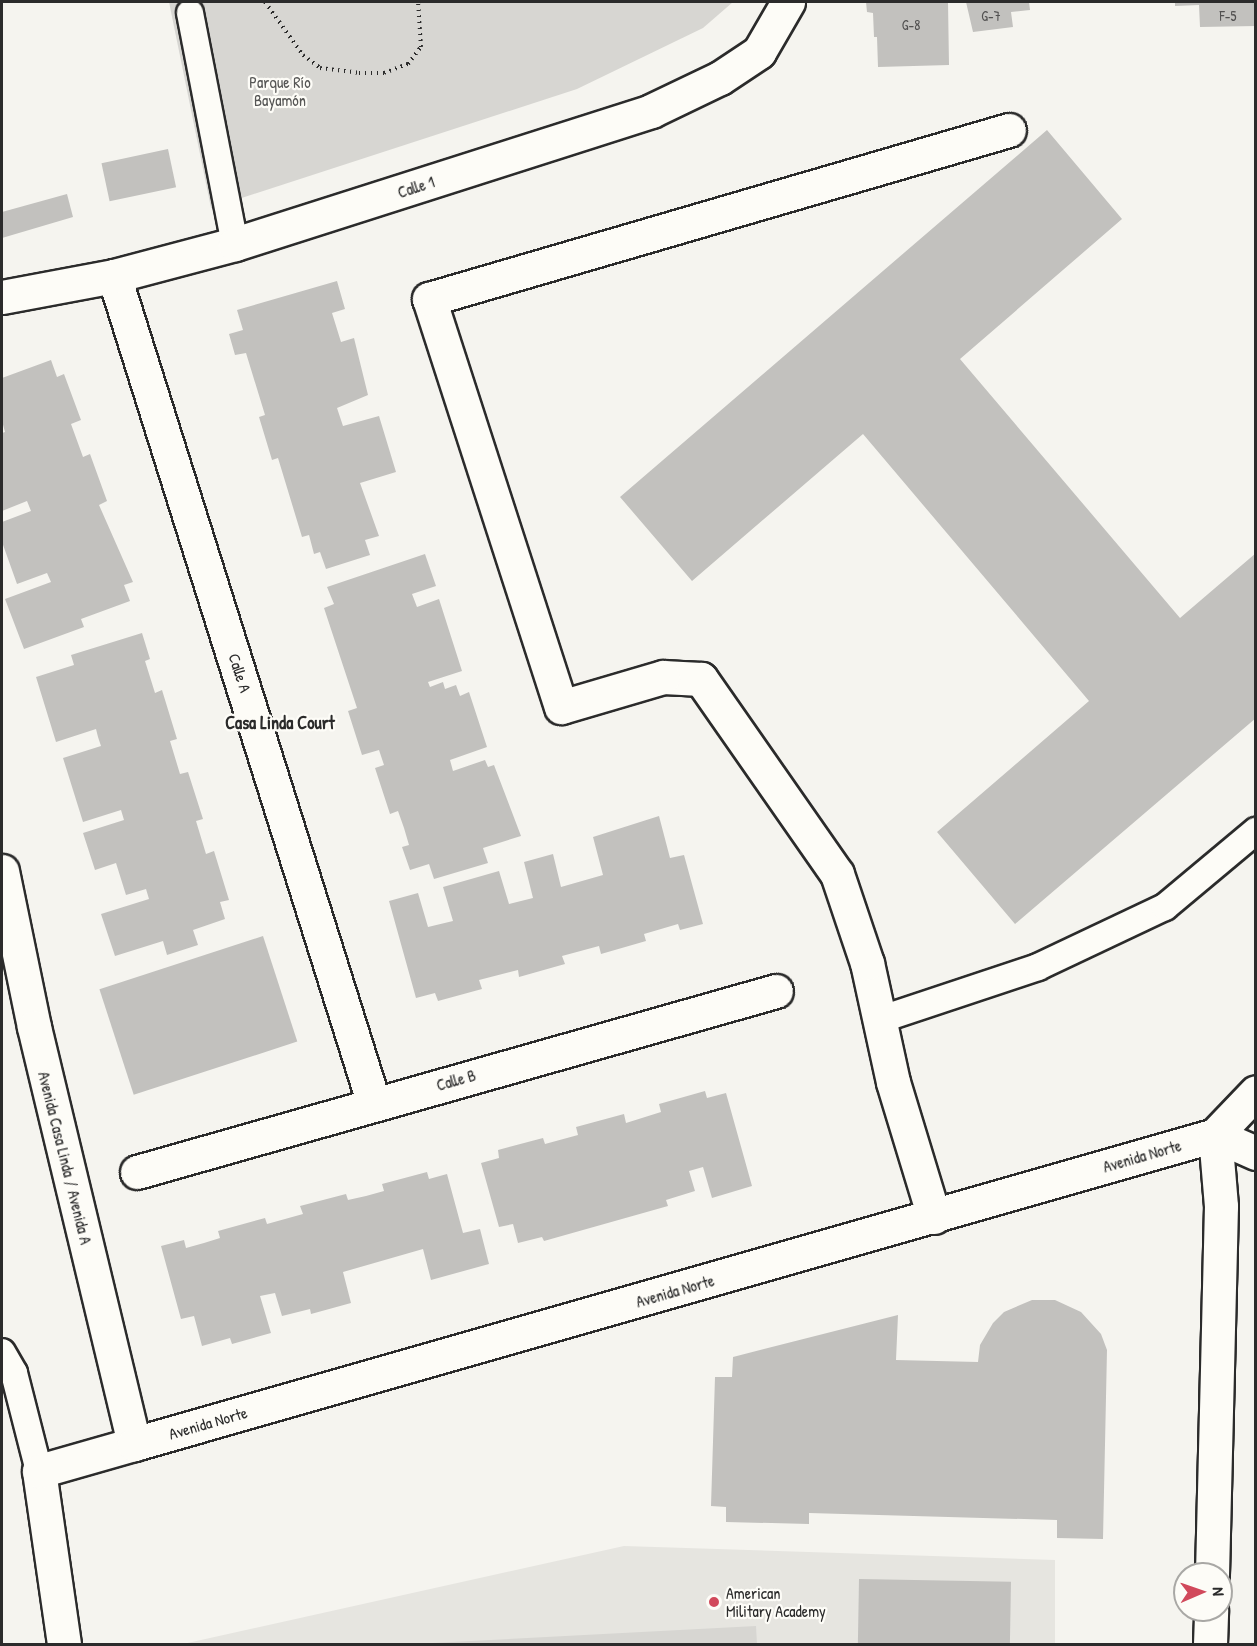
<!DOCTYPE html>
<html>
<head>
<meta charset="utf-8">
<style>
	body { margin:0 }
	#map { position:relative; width:1257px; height:1646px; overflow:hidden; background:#f5f4ef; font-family:"Patrick Hand",sans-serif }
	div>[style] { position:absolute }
	.built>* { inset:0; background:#e6e5e0 }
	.green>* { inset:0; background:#d7d6d2 }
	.building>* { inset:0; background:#c2c1be; transform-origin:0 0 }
	.path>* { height:4px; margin-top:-2px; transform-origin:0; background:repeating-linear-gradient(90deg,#2b2b2b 0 1.5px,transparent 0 6px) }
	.roads { filter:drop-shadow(2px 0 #2b2b2b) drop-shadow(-2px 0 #2b2b2b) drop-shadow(0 2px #2b2b2b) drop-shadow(0 -2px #2b2b2b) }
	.service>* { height:26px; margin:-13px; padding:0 13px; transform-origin:13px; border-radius:13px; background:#fdfcf7 }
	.minor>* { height:33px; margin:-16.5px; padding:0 16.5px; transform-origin:16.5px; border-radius:16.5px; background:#fdfcf7 }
	.tertiary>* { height:33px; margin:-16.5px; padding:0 16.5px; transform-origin:16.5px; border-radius:16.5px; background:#fdfcf7 }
	.dots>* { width:16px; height:16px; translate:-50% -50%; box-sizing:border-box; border:3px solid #fdfcf7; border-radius:50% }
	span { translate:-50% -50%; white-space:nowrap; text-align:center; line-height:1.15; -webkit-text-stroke:4.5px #fdfcf7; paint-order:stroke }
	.number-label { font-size:14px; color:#515050 }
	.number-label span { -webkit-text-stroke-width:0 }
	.park-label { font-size:16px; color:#565655 }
	.street-label { font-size:16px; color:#2b2b2b }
	.poi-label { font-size:16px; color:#2b2b2b }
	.left { translate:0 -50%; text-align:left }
	.neighbourhood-label { font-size:18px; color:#2b2b2b; font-weight:700 }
	.frame { position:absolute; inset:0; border:3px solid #2b2b2b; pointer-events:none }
	.north { position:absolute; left:1173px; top:1562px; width:60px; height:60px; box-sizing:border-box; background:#fdfcf7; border:2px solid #a9a8a5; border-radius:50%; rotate:88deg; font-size:16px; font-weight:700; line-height:24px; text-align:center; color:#2b2b2b }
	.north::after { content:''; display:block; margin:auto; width:21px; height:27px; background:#d1495b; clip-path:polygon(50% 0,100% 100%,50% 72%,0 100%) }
</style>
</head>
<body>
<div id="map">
	<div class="built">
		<div style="clip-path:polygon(624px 1546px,1055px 1560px,1055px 1644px,183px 1644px)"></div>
	</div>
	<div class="green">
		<div style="clip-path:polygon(169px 2px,733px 2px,703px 28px,577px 89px,211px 208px)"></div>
		<div style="clip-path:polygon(756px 1626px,757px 1644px,413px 1644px)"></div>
	</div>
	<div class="building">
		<div style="clip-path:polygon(866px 2px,948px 2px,949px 65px,878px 67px,877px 37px,874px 37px,873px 13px,867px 12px)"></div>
		<div style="clip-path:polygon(966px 2px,1029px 2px,1030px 10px,1011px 12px,1013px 27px,973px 32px)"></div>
		<div style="clip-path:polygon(1175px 2px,1256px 2px,1256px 26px,1200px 27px,1199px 5px,1175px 6px)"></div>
		<div style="clip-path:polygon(1047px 130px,1122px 219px,960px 359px,1180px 618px,1256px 553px,1256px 718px,1015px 924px,937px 832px,1089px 701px,863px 434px,692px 581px,620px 497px)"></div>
		<div style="left:168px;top:149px;width:39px;height:68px;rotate:78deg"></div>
		<div style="clip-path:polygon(67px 194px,73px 217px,2px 238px,2px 212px)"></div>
		<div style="clip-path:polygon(337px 281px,345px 309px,332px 313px,341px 342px,354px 338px,368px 395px,337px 408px,343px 426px,379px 416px,396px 472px,360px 483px,379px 536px,365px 540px,370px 555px,326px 569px,320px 552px,314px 554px,309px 535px,302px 537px,278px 458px,272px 460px,259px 417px,265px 415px,246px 353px,235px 355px,229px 334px,243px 330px,237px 310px)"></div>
		<div style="clip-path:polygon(51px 360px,57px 377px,64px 374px,81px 420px,71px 424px,83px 457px,90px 454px,107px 501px,99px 505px,133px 582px,124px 585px,130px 601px,81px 619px,84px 627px,24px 649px,5px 599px,51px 582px,47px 573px,17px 584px,2px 542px,2px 522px,31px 511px,27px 501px,2px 511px,2px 433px,5px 432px,2px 421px,2px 378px)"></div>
		<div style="clip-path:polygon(425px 554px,436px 586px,412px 594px,417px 607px,439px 599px,462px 671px,428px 682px,430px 687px,443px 682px,445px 689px,456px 685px,460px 696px,469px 692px,487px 747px,450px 760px,453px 771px,485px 760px,488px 767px,494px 765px,521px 836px,483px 848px,488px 863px,434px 879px,429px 864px,410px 870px,402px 847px,409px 845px,404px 828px,398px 811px,390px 814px,375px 768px,384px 765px,379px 750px,362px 755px,348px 711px,357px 708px,324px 608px,334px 604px,327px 587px)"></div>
		<div style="clip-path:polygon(142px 633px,150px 659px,145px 661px,155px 693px,162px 690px,177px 739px,170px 741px,180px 774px,188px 772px,203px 819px,196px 821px,206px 854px,214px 851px,229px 900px,220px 902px,225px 919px,193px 930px,198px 945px,167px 955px,163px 941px,115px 956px,101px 914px,149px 899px,146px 889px,126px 895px,116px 863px,95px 870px,83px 833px,124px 820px,121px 810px,83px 822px,63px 758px,101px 746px,98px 737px,96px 729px,56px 742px,36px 677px,74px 665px,71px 655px)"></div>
		<div style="clip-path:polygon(659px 816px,670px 858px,684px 855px,703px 924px,680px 930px,678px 924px,644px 934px,646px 941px,601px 954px,599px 946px,562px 956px,565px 964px,519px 977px,518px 970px,479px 980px,482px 989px,438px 1001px,435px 993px,416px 998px,389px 901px,418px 893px,428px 927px,453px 921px,443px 887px,499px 871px,509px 904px,533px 898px,524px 862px,553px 854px,561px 887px,603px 875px,593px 837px)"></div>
		<div style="left:263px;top:936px;width:111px;height:172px;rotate:72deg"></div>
		<div style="clip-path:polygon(705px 1091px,707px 1098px,726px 1093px,752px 1186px,712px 1198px,703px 1167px,689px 1171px,695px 1191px,666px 1200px,668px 1206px,544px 1241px,542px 1237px,518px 1243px,513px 1224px,499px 1227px,481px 1163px,499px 1158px,498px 1150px,543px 1138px,545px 1144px,578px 1135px,576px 1127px,624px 1114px,626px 1123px,661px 1112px,659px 1104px)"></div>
		<div style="clip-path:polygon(427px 1172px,429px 1179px,447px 1174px,463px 1233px,480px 1229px,489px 1264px,431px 1280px,423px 1249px,343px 1272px,351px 1303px,311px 1314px,310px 1309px,282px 1316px,275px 1293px,260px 1296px,271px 1333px,232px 1344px,230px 1338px,202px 1346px,194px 1316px,181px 1319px,161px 1246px,184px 1240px,186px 1248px,204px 1243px,220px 1238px,218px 1231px,265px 1218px,267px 1224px,303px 1214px,300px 1206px,346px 1194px,348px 1200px,366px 1196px,384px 1191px,382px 1184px)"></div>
		<div style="clip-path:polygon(1032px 1300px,1055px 1300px,1081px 1312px,1101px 1334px,1107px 1350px,1103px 1539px,1057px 1538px,1057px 1520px,809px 1513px,809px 1524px,726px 1522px,726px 1507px,711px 1506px,715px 1377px,732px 1377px,733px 1357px,898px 1315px,896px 1360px,978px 1362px,980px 1345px,993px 1323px,1004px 1312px)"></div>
		<div style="left:859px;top:1579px;width:152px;height:65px;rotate:1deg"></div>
	</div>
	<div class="path">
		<div style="left:265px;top:2px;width:65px;rotate:54.4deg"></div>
		<div style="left:303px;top:55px;width:21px;rotate:37deg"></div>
		<div style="left:320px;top:68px;width:39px;rotate:7deg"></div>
		<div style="left:359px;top:73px;width:25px"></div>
		<div style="left:384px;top:73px;width:26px;rotate:-21deg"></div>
		<div style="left:408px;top:64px;width:21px;rotate:-53deg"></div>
		<div style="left:421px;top:47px;width:45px;rotate:-93.8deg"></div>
	</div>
	<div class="roads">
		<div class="service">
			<div style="left:190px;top:13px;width:235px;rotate:79deg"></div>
			<div style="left:879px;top:1020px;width:168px;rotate:-18.4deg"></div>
			<div style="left:1038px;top:967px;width:140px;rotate:-25.3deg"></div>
			<div style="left:1165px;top:907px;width:119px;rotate:-39.9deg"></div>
			<div style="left:2px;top:1352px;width:24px;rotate:60deg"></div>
			<div style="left:14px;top:1373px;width:101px;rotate:75.7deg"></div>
		</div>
		<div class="minor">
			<div style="left:114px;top:276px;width:868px;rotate:72.57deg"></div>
			<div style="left:2px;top:297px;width:114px;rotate:-10.6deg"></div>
			<div style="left:114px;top:276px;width:125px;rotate:-14.8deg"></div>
			<div style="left:235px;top:244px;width:437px;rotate:-17.7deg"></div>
			<div style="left:651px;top:111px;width:76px;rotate:-25.6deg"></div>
			<div style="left:720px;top:78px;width:47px;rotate:-33.7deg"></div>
			<div style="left:759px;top:52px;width:58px;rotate:-59.9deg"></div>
			<div style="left:137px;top:1172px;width:664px;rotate:-15.82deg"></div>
			<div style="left:934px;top:1217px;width:141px;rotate:-106.9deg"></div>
			<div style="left:893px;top:1082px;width:122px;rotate:-102.3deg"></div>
			<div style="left:867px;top:963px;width:94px;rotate:-108.6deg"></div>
			<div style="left:837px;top:874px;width:238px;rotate:-124.9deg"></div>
			<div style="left:701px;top:679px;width:38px;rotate:-177deg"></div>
			<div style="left:663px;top:677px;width:106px;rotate:163.6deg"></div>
			<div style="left:561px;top:707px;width:429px;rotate:-107.9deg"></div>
			<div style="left:429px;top:299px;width:604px;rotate:-16.25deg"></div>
			<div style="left:1212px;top:1574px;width:368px;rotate:-88.6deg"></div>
			<div style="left:1221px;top:1206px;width:71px;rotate:-94.8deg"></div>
			<div style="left:64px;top:1644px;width:175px;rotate:-98.2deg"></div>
			<div style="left:39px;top:1471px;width:99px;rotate:-15.9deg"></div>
			<div style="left:1210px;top:1644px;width:34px;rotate:-88deg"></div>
		</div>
		<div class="tertiary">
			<div style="left:2px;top:871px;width:159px;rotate:78.4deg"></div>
			<div style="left:34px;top:1027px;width:429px;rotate:76.5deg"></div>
			<div style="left:134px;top:1444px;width:1124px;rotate:-15.95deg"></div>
			<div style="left:1215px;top:1135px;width:59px;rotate:-46.4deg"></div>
			<div style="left:1215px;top:1135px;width:45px;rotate:23.7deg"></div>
		</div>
	</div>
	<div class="dots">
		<div style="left:714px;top:1602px;background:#d1495b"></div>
	</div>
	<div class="number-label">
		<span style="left:991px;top:16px">G-7</span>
		<span style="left:1228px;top:16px">F-5</span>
		<span style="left:911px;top:25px">G-8</span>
	</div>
	<div class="park-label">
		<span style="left:280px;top:91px">Parque Río<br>Bayamón</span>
	</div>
	<div class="street-label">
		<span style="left:416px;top:187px;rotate:-18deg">Calle 1</span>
		<span style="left:240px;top:673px;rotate:72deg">Calle A</span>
		<span style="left:456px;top:1080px;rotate:-16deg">Calle B</span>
		<span style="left:1142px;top:1156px;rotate:-16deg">Avenida Norte</span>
		<span style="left:65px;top:1158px;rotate:76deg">Avenida Casa Linda / Avenida A</span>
		<span style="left:675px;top:1291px;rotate:-16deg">Avenida Norte</span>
		<span style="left:208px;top:1423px;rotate:-16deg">Avenida Norte</span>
	</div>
	<div class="poi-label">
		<span class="left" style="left:726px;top:1602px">American<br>Military Academy</span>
	</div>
	<div class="neighbourhood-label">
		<span style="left:280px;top:723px">Casa Linda Court</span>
	</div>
	<div class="frame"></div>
	<div class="north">N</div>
</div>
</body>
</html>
